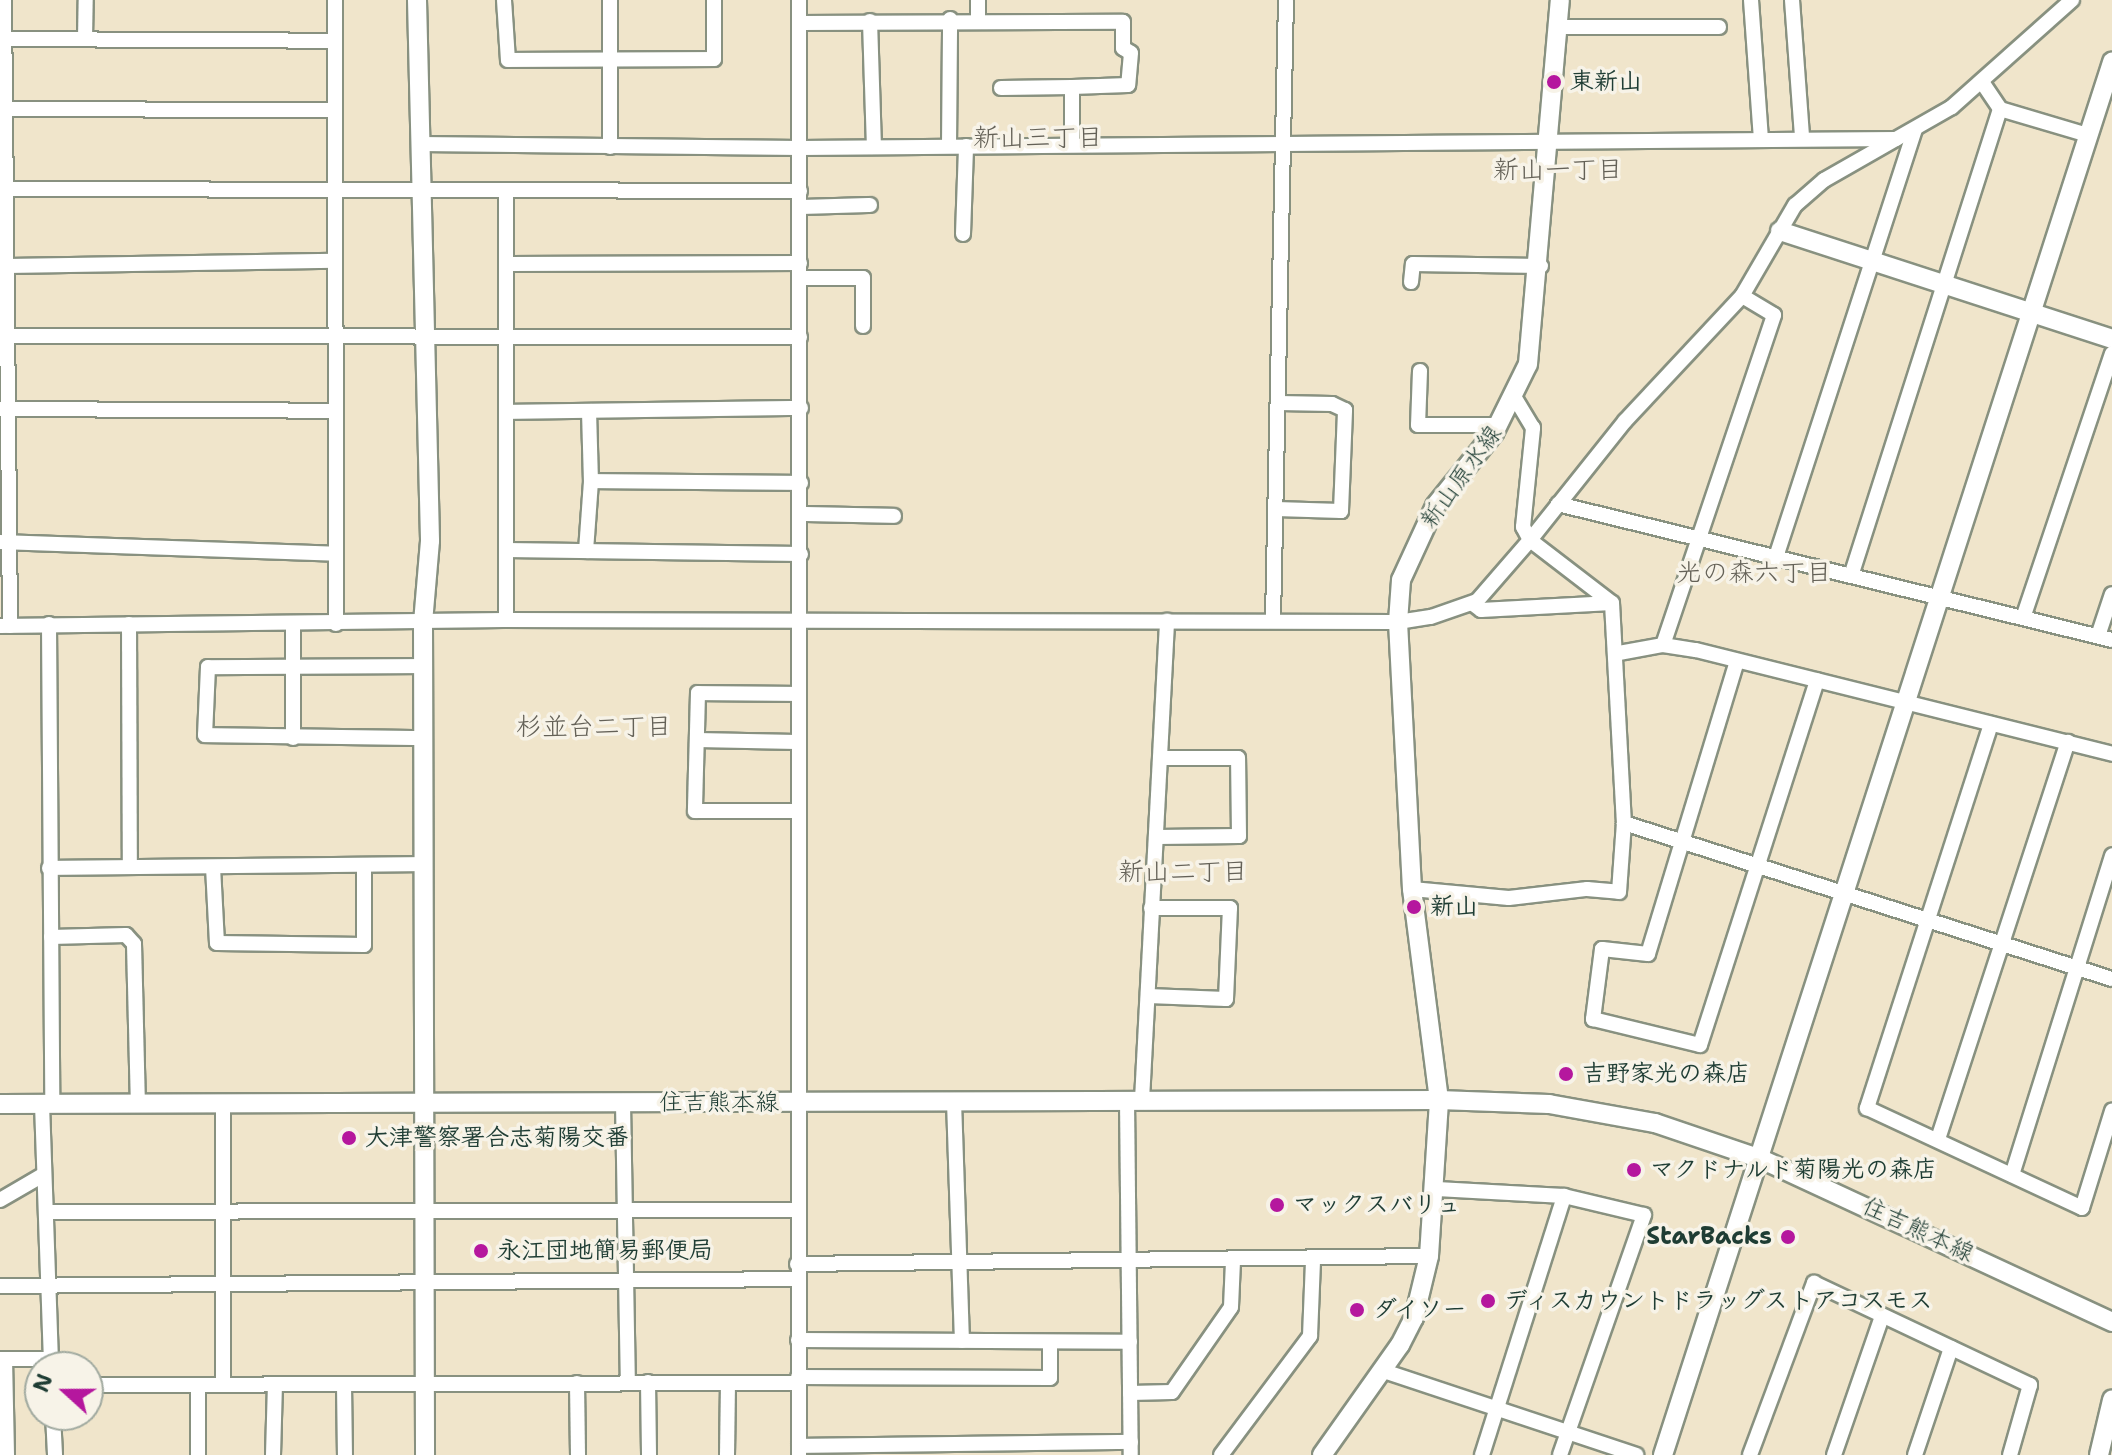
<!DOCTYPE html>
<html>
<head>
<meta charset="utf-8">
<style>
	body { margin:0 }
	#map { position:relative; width:2112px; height:1455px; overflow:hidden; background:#f0e5cb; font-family:"Shantell Sans","Klee One",sans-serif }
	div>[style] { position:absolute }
	.roads { filter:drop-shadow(2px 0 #889180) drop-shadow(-2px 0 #889180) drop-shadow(0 2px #889180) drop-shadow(0 -2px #889180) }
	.street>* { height:14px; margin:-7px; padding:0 7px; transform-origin:7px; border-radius:7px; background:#fff }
	.secondary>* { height:18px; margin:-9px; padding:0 9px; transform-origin:9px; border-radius:9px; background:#fff }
	.dots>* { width:22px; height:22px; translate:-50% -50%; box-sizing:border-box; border:4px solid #f7f3e8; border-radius:50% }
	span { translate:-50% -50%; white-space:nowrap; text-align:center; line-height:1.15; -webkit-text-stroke:7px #f7f3e8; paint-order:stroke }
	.poi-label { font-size:24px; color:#1f3d34; font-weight:700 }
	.left { translate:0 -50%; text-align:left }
	.right { translate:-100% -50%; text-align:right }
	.street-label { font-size:24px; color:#1f3d34 }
	.neighbourhood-label { font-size:26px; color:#646157 }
	.north { position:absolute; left:24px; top:1351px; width:80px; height:80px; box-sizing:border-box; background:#f7f3e8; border:2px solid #a1aaa0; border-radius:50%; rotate:291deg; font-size:22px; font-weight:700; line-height:32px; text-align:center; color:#1f3d34 }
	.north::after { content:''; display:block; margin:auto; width:28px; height:36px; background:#b5179e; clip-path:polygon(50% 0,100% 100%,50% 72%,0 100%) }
</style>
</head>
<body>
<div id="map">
	<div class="roads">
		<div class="street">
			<div style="left:4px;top:0;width:626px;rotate:89.45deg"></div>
			<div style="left:335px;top:0;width:624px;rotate:89.91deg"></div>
			<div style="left:504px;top:0;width:60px;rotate:86.2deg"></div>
			<div style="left:508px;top:60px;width:206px;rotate:-0.3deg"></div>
			<div style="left:714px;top:59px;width:59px;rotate:-90deg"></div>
			<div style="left:1751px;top:0;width:139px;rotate:85.9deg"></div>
			<div style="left:1792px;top:0;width:137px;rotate:85.8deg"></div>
			<div style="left:2072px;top:0;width:161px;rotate:138.3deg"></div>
			<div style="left:1952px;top:107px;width:147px;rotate:150.3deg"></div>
			<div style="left:1824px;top:180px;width:38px;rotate:139deg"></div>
			<div style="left:1795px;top:205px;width:105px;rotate:120.2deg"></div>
			<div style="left:1742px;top:296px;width:171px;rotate:133.1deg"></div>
			<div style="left:1625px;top:421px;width:152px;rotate:128.6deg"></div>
			<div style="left:1530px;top:540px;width:103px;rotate:37.5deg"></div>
			<div style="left:1612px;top:603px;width:220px;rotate:86.9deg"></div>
			<div style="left:1624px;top:823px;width:512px;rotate:17.73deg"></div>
			<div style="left:978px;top:19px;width:19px;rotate:-90deg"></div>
			<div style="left:870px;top:21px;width:126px;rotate:88.2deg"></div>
			<div style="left:799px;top:23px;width:324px;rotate:-0.2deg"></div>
			<div style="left:1123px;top:22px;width:26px;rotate:90deg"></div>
			<div style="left:1123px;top:48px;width:9px;rotate:32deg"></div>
			<div style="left:1131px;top:53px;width:32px;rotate:95deg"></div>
			<div style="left:1128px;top:85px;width:56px;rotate:178deg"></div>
			<div style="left:1558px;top:27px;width:161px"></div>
			<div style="left:0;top:39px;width:335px;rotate:0.3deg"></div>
			<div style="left:85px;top:39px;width:39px;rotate:-89deg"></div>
			<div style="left:1982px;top:82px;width:32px;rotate:56deg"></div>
			<div style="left:2000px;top:109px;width:92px;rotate:16.5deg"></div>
			<div style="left:1001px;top:88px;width:71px;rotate:-0.8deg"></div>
			<div style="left:1072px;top:87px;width:58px;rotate:90deg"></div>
			<div style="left:0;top:109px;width:335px;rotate:0.2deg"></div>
			<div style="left:420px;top:144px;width:380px;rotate:0.6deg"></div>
			<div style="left:800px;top:148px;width:1096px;rotate:-0.47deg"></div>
			<div style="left:949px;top:146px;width:127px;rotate:-89.5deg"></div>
			<div style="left:610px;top:147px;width:147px;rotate:-90deg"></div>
			<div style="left:0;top:189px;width:800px;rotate:0.14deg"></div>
			<div style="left:506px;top:191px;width:429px;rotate:90deg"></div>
			<div style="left:800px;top:207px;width:70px;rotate:-1.6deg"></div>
			<div style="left:963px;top:234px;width:88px;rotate:-88deg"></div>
			<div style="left:507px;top:264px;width:293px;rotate:-0.2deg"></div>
			<div style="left:7px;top:266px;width:328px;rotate:-0.9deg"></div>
			<div style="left:800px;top:278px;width:63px"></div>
			<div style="left:863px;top:278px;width:48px;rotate:90deg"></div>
			<div style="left:1411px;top:282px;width:18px;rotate:-84deg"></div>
			<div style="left:1413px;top:264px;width:128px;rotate:0.9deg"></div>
			<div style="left:0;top:336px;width:800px;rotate:0.07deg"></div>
			<div style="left:1420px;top:371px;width:54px;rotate:92.1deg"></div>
			<div style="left:1418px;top:425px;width:81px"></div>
			<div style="left:0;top:409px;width:335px;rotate:0.3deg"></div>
			<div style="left:589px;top:411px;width:70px;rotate:88.4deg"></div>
			<div style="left:507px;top:412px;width:294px;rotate:-0.8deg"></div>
			<div style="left:1558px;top:504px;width:570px;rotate:13.79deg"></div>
			<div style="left:1276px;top:509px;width:65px;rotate:1.8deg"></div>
			<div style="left:1341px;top:511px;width:101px;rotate:-87.7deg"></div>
			<div style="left:1345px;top:410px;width:14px;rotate:-155deg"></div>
			<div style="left:1332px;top:404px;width:53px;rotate:-178.9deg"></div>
			<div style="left:801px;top:514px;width:93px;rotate:1.2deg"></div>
			<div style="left:0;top:542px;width:336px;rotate:2deg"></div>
			<div style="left:506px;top:550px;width:295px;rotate:0.8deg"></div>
			<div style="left:586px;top:551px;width:70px;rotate:-85.9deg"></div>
			<div style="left:591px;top:481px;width:210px;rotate:0.5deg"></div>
			<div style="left:1776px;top:557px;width:449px;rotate:-72deg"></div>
			<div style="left:1851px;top:576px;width:490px;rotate:-72.3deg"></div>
			<div style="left:1473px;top:604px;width:10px;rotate:37deg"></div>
			<div style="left:1481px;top:610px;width:131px;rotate:-3.1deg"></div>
			<div style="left:2023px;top:618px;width:279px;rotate:-71.4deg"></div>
			<div style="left:1273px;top:619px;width:619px;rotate:-88.8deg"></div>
			<div style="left:49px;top:624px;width:480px;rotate:89.6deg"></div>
			<div style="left:129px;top:624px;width:242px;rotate:89.8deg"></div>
			<div style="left:0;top:626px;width:506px;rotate:-0.68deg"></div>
			<div style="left:506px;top:620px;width:892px;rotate:0.13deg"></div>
			<div style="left:1398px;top:622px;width:33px;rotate:-9deg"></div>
			<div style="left:1431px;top:617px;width:49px;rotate:-19.2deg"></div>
			<div style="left:1477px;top:601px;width:81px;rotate:-49deg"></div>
			<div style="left:1530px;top:540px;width:15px;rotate:-118deg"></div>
			<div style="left:1523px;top:527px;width:100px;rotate:-84.2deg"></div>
			<div style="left:1533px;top:428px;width:35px;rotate:-121deg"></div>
			<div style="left:2098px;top:636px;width:44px;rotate:-71.6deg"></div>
			<div style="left:1663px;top:645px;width:348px;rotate:-71.4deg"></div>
			<div style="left:1774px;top:315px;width:37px;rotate:-149deg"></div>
			<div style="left:1619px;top:653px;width:45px;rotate:-10.3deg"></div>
			<div style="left:1663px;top:645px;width:33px;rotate:9deg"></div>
			<div style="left:1696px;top:650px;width:429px;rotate:14deg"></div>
			<div style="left:1737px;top:661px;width:306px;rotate:106.9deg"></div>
			<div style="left:1648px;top:954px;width:46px;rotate:-173.8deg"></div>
			<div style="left:1602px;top:949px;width:71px;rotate:97.3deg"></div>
			<div style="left:1593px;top:1019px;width:110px;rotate:13.7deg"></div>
			<div style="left:1700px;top:1045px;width:383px;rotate:-72.2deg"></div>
			<div style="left:423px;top:666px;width:215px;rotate:179.7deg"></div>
			<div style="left:208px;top:667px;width:68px;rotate:92.5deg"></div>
			<div style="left:205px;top:735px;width:219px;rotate:0.8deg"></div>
			<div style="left:796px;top:694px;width:98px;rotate:-179.4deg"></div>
			<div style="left:698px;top:693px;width:118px;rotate:91.5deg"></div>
			<div style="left:695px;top:811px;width:101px"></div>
			<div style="left:1991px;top:724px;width:404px;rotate:107.9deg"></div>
			<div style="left:1867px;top:1108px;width:237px;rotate:24.9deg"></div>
			<div style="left:2082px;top:1208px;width:102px;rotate:-72.8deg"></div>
			<div style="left:293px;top:738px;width:114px;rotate:-90deg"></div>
			<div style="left:697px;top:740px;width:100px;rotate:1.1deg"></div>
			<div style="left:1157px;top:837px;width:82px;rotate:-0.7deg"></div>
			<div style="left:1239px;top:836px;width:78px;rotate:-90.7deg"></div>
			<div style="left:1238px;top:758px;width:78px;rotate:180deg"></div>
			<div style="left:213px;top:867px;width:76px;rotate:87deg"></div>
			<div style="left:217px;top:943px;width:147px;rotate:0.8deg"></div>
			<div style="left:364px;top:945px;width:79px;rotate:-90deg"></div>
			<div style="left:49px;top:868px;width:374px;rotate:-0.6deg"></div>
			<div style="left:1412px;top:889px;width:97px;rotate:5.3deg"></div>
			<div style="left:1509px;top:898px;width:79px;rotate:-6.6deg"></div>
			<div style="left:1587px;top:889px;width:32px;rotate:5deg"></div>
			<div style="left:1619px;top:892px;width:69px;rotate:-85.9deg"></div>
			<div style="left:51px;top:937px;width:75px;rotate:-1.5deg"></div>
			<div style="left:126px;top:935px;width:12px;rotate:48deg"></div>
			<div style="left:134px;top:944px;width:160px;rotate:88.6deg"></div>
			<div style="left:1148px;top:996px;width:78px;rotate:2.2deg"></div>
			<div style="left:1226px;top:999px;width:91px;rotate:-87.5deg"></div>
			<div style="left:1230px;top:908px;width:79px;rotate:180deg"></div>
			<div style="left:1127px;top:1100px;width:355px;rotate:89.4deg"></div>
			<div style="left:1142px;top:1100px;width:480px;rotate:-87deg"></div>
			<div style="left:954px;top:1101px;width:240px;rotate:88.1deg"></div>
			<div style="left:223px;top:1103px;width:281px;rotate:90deg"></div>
			<div style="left:623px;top:1103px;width:279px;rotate:89deg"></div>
			<div style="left:42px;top:1104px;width:263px;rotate:88deg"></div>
			<div style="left:1938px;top:1139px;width:418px;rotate:-71.9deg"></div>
			<div style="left:2012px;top:1175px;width:335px;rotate:-72.6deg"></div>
			<div style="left:1437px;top:1189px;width:127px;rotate:3.2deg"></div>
			<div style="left:1564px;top:1196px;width:82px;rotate:13.4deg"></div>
			<div style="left:1644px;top:1215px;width:254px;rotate:109.3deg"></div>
			<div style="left:0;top:1200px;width:50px;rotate:-30.2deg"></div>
			<div style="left:49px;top:1212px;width:748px;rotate:-0.15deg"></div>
			<div style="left:797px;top:1264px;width:632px;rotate:-0.73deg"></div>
			<div style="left:0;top:1286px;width:798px;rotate:-0.5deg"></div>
			<div style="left:798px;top:1340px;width:332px;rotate:0.3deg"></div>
			<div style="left:0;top:1359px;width:51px"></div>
			<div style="left:5px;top:1359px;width:96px;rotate:88.8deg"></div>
			<div style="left:1384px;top:1371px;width:266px;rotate:18.4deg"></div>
			<div style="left:798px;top:1377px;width:252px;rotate:0.2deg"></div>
			<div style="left:1050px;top:1378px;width:36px;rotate:-90deg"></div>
			<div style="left:648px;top:1382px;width:73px;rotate:89.2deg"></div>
			<div style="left:577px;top:1383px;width:72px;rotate:89.2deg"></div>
			<div style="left:88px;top:1385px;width:710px;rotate:-0.16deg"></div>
			<div style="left:198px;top:1385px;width:70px;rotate:90deg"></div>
			<div style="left:344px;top:1385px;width:70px;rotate:89.2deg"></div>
			<div style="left:1130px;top:1393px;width:42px;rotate:-1.4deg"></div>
			<div style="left:1172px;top:1392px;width:103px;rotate:-55.2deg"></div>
			<div style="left:1231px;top:1307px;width:46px;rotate:-87.5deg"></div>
			<div style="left:53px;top:1415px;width:40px;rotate:87.1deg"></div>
			<div style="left:799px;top:1446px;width:332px;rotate:-0.7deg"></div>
			<div style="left:273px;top:1455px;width:70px;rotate:-88.4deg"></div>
			<div style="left:727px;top:1455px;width:72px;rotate:-89.2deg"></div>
			<div style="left:799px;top:1455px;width:1455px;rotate:-90deg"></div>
			<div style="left:1221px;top:1455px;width:149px;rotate:-53.2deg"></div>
			<div style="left:1310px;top:1336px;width:75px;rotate:-87.7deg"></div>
			<div style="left:1482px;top:1455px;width:272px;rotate:-72.4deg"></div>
			<div style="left:1750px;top:1455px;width:184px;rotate:-69.6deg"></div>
			<div style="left:1814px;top:1283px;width:239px;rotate:25.3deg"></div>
			<div style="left:2030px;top:1385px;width:73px;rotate:105.9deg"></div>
			<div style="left:1834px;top:1455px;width:147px;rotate:-70.9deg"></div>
			<div style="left:1915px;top:1455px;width:113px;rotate:-71.4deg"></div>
		</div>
		<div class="secondary">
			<div style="left:417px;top:0;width:541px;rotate:88.62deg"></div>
			<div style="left:430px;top:541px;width:81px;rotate:94.9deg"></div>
			<div style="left:423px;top:622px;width:833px;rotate:89.86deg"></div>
			<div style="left:1780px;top:231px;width:349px;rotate:18deg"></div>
			<div style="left:0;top:1104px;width:1439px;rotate:-0.16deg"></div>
			<div style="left:1439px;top:1100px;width:110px;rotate:2.1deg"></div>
			<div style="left:1549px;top:1104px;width:108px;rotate:10.2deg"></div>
			<div style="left:1655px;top:1123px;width:112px;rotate:18.8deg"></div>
			<div style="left:1761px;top:1159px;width:387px;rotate:24.9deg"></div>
			<div style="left:1322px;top:1455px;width:135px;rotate:-54.7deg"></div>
			<div style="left:1400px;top:1345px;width:30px;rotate:-63deg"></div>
			<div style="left:1414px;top:1318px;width:64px;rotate:-76.4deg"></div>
			<div style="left:1429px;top:1256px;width:156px;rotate:-86.3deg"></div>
			<div style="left:1439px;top:1100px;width:213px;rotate:-97.3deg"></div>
			<div style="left:1412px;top:889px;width:267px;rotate:-93deg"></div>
			<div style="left:1398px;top:622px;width:42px;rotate:-85.9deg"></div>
			<div style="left:1401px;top:580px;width:81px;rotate:-65.3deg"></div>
			<div style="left:1435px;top:506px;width:94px;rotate:-51.1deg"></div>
			<div style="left:1494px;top:433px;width:77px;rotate:-63.8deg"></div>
			<div style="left:1528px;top:364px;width:365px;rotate:-85deg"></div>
			<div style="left:1663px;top:1455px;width:1464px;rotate:-72.13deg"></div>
			<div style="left:2099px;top:1455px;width:57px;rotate:-76.7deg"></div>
		</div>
	</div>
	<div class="dots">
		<div style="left:1554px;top:82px;background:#b5179e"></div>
		<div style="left:1414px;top:907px;background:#b5179e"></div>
		<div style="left:1566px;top:1074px;background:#b5179e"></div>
		<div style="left:349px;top:1138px;background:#b5179e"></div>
		<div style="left:1634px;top:1170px;background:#b5179e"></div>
		<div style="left:1277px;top:1205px;background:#b5179e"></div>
		<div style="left:1788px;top:1237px;background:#b5179e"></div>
		<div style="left:481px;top:1251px;background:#b5179e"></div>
		<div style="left:1488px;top:1301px;background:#b5179e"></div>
		<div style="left:1357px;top:1310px;background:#b5179e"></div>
	</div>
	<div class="poi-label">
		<span class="left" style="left:1570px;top:82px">東新山</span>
		<span class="left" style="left:1430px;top:907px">新山</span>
		<span class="left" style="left:1582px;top:1074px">吉野家光の森店</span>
		<span class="left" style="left:365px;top:1138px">大津警察署合志菊陽交番</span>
		<span class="left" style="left:1650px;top:1170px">マクドナルド菊陽光の森店</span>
		<span class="left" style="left:1293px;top:1205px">マックスバリュ</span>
		<span class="right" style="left:1772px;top:1237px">StarBacks</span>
		<span class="left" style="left:497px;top:1251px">永江団地簡易郵便局</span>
		<span class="left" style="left:1504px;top:1301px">ディスカウントドラッグストアコスモス</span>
		<span class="left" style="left:1373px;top:1310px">ダイソー</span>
	</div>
	<div class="street-label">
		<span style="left:1461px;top:477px;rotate:-54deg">新山原水線</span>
		<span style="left:719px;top:1103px">住吉熊本線</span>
		<span style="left:1918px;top:1230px;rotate:25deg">住吉熊本線</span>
	</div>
	<div class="neighbourhood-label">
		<span style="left:1038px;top:137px">新山三丁目</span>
		<span style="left:1558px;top:169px">新山一丁目</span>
		<span style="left:1754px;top:572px">光の森六丁目</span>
		<span style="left:594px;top:726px">杉並台二丁目</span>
		<span style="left:1183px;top:871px">新山二丁目</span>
	</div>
	<div class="north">N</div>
</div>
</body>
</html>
